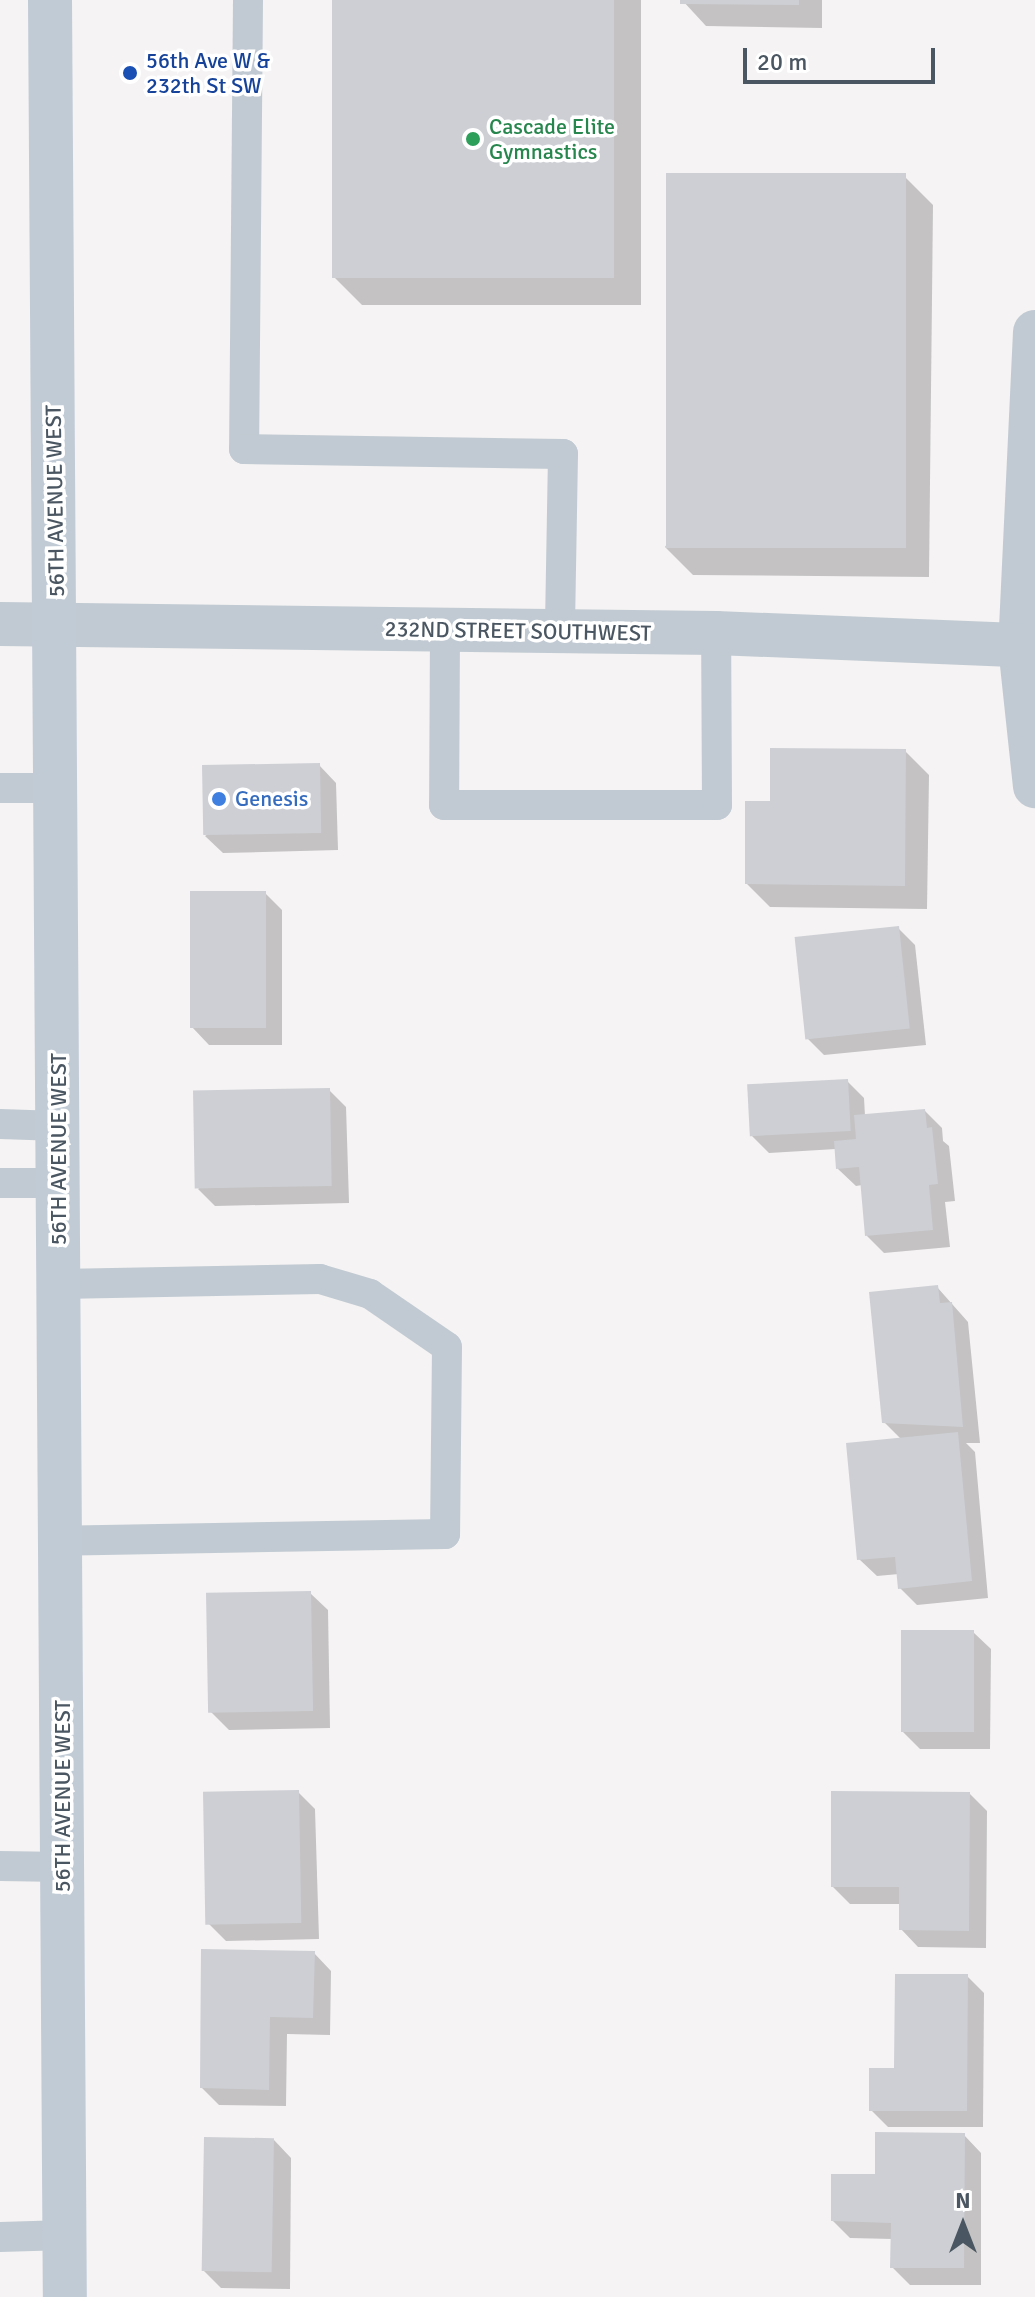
<!DOCTYPE html>
<html>
<head>
<meta charset="utf-8">
<style>
	body { margin:0 }
	#map { position:relative; width:1035px; height:2297px; overflow:hidden; background:#f5f3f3; font-family:Signika,sans-serif }
	div>[style] { position:absolute }
	.shadow>* { inset:0; background:#0003 }
	.building>* { inset:0; background:#cdcfd5; transform-origin:0 0 }
	.service>* { height:30px; margin:-15px; padding:0 15px; transform-origin:15px; border-radius:15px; background:#c1cad2 }
	.minor>* { height:44px; margin:-22px; padding:0 22px; transform-origin:22px; border-radius:22px; background:#c1cad2 }
	.tertiary>* { height:44px; margin:-22px; padding:0 22px; transform-origin:22px; border-radius:22px; background:#c1cad2 }
	.secondary>* { height:44px; margin:-22px; padding:0 22px; transform-origin:22px; border-radius:22px; background:#c1cbd6 }
	.dots>* { width:22px; height:22px; translate:-50% -50%; box-sizing:border-box; border:4px solid #fff; border-radius:50% }
	span { translate:-50% -50%; white-space:nowrap; text-align:center; line-height:1.15; -webkit-text-stroke:7px #fff; paint-order:stroke }
	.transit-label { font-size:22px; color:#164399 }
	.left { translate:0 -50%; text-align:left }
	.leisure-label { font-size:22px; color:#27864d }
	.street-label { font-size:22px; color:#4a5661 }
	.shop-label { font-size:22px; color:#366cbe }
	.north { position:absolute; left:923px; top:2185px; width:80px; height:80px; -webkit-text-stroke:6px #fff; paint-order:stroke; rotate:0deg; font-size:22px; font-weight:700; line-height:32px; text-align:center; color:#4a5661 }
	.north::after { content:''; display:block; margin:auto; width:28px; height:36px; background:#4a5661; clip-path:polygon(50% 0,100% 100%,50% 72%,0 100%) }
	.scale { position:absolute; left:743px; top:48px; width:192px; height:36px; box-sizing:border-box; border:4px solid #4a5661; border-top:0; padding-left:10px; font-size:24px; line-height:28px; white-space:nowrap; color:#4a5661; -webkit-text-stroke:6px #fff; paint-order:stroke }
</style>
</head>
<body>
<div id="map">
	<div class="shadow">
		<div style="clip-path:polygon(334px 0,641px 0,641px 305px,362px 305px,334px 277px)"></div>
		<div style="clip-path:polygon(682px 0,822px 0,822px 28px,706px 26px)"></div>
		<div style="clip-path:polygon(905px 177px,933px 205px,929px 577px,693px 575px,665px 547px)"></div>
		<div style="clip-path:polygon(905px 751px,929px 775px,927px 909px,770px 907px,747px 884px,772px 803px)"></div>
		<div style="clip-path:polygon(319px 765px,336px 783px,338px 850px,223px 853px,205px 836px)"></div>
		<div style="clip-path:polygon(265px 893px,282px 910px,282px 1045px,209px 1045px,192px 1027px)"></div>
		<div style="clip-path:polygon(898px 928px,915px 945px,926px 1045px,824px 1055px,807px 1038px)"></div>
		<div style="clip-path:polygon(847px 1081px,864px 1098px,865px 1116px,925px 1111px,942px 1128px,943px 1141px,949px 1146px,955px 1201px,945px 1202px,950px 1247px,884px 1253px,867px 1236px,862px 1185px,856px 1186px,838px 1169px,836px 1149px,769px 1153px,752px 1136px)"></div>
		<div style="clip-path:polygon(329px 1090px,346px 1107px,349px 1203px,215px 1206px,198px 1189px)"></div>
		<div style="clip-path:polygon(937px 1287px,968px 1322px,980px 1443px,966px 1443px,975px 1452px,988px 1598px,917px 1605px,900px 1588px,899px 1574px,877px 1576px,859px 1559px,902px 1440px,884px 1422px)"></div>
		<div style="clip-path:polygon(310px 1593px,328px 1610px,330px 1728px,229px 1730px,211px 1712px)"></div>
		<div style="clip-path:polygon(973px 1632px,991px 1649px,990px 1749px,920px 1749px,902px 1731px)"></div>
		<div style="clip-path:polygon(298px 1792px,315px 1809px,319px 1939px,226px 1941px,209px 1924px)"></div>
		<div style="clip-path:polygon(970px 1794px,987px 1811px,986px 1948px,918px 1947px,901px 1929px,901px 1904px,850px 1904px,833px 1887px)"></div>
		<div style="clip-path:polygon(314px 1953px,331px 1971px,330px 2035px,287px 2034px,286px 2106px,219px 2105px,202px 2088px)"></div>
		<div style="clip-path:polygon(967px 1976px,984px 1993px,983px 2127px,888px 2127px,871px 2110px)"></div>
		<div style="clip-path:polygon(964px 2135px,981px 2153px,981px 2285px,910px 2285px,892px 2267px,893px 2239px,850px 2238px,833px 2221px,877px 2176px)"></div>
		<div style="clip-path:polygon(274px 2140px,291px 2158px,290px 2289px,221px 2288px,204px 2271px)"></div>
	</div>
	<div class="building">
		<div style="left:332px;top:0;width:282px;height:278px"></div>
		<div style="clip-path:polygon(680px 0,799px 0,799px 5px,680px 4px)"></div>
		<div style="left:666px;top:173px;width:240px;height:375px"></div>
		<div style="clip-path:polygon(770px 748px,906px 749px,905px 886px,745px 884px,745px 801px,770px 801px)"></div>
		<div style="left:320px;top:763px;width:70px;height:118px;rotate:89deg"></div>
		<div style="left:190px;top:891px;width:76px;height:137px"></div>
		<div style="left:899px;top:926px;width:103px;height:105px;rotate:84deg"></div>
		<div style="left:848px;top:1079px;width:52px;height:101px;rotate:87deg"></div>
		<div style="left:330px;top:1088px;width:98px;height:137px;rotate:89deg"></div>
		<div style="clip-path:polygon(925px 1109px,927px 1128px,932px 1127px,938px 1184px,929px 1185px,933px 1230px,865px 1236px,859px 1167px,836px 1169px,834px 1141px,856px 1139px,854px 1115px)"></div>
		<div style="clip-path:polygon(938px 1285px,940px 1303px,952px 1302px,963px 1427px,882px 1423px,869px 1292px)"></div>
		<div style="clip-path:polygon(958px 1432px,972px 1581px,898px 1589px,895px 1557px,857px 1560px,846px 1443px)"></div>
		<div style="left:311px;top:1591px;width:120px;height:105px;rotate:89deg"></div>
		<div style="left:901px;top:1630px;width:73px;height:102px"></div>
		<div style="left:299px;top:1790px;width:133px;height:96px;rotate:89deg"></div>
		<div style="clip-path:polygon(831px 1791px,970px 1792px,969px 1931px,899px 1930px,899px 1887px,831px 1887px)"></div>
		<div style="clip-path:polygon(201px 1949px,315px 1951px,313px 2018px,270px 2017px,269px 2090px,200px 2088px)"></div>
		<div style="clip-path:polygon(895px 1974px,968px 1974px,967px 2111px,869px 2111px,869px 2068px,894px 2068px)"></div>
		<div style="clip-path:polygon(875px 2132px,965px 2133px,964px 2268px,890px 2268px,891px 2223px,831px 2221px,831px 2174px,875px 2174px)"></div>
		<div style="left:204px;top:2137px;width:70px;height:134px;rotate:1deg"></div>
	</div>
	<div class="service">
		<div style="left:248px;top:0;width:449px;rotate:90.5deg"></div>
		<div style="left:244px;top:449px;width:319px;rotate:0.9deg"></div>
		<div style="left:563px;top:454px;width:177px;rotate:91deg"></div>
		<div style="left:445px;top:631px;width:174px;rotate:90.3deg"></div>
		<div style="left:444px;top:805px;width:273px"></div>
		<div style="left:717px;top:805px;width:172px;rotate:-90.3deg"></div>
		<div style="left:0;top:788px;width:56px"></div>
		<div style="left:0;top:1124px;width:59px;rotate:1.9deg"></div>
		<div style="left:0;top:1183px;width:59px"></div>
		<div style="left:60px;top:1284px;width:260px;rotate:-1.1deg"></div>
		<div style="left:320px;top:1279px;width:52px;rotate:16.7deg"></div>
		<div style="left:370px;top:1294px;width:93px;rotate:34.5deg"></div>
		<div style="left:447px;top:1347px;width:187px;rotate:90.6deg"></div>
		<div style="left:445px;top:1534px;width:384px;rotate:179deg"></div>
		<div style="left:0;top:1866px;width:64px;rotate:0.9deg"></div>
		<div style="left:0;top:2237px;width:66px;rotate:-1.7deg"></div>
	</div>
	<div class="minor">
		<div style="left:1035px;top:332px;width:314px;rotate:92.7deg"></div>
		<div style="left:1020px;top:646px;width:141px;rotate:83.9deg"></div>
	</div>
	<div class="tertiary">
		<div style="left:0;top:624px;width:716px;rotate:0.72deg"></div>
		<div style="left:716px;top:633px;width:319px;rotate:2.3deg"></div>
	</div>
	<div class="secondary">
		<div style="left:50px;top:0;width:2297px;rotate:89.63deg"></div>
	</div>
	<div class="dots">
		<div style="left:130px;top:73px;background:#1a4fb4"></div>
		<div style="left:473px;top:139px;background:#2e9e5b"></div>
		<div style="left:219px;top:799px;background:#3f7fe0"></div>
	</div>
	<div class="transit-label">
		<span class="left" style="left:146px;top:73px">56th Ave W &amp;<br>232th St SW</span>
	</div>
	<div class="leisure-label">
		<span class="left" style="left:489px;top:139px">Cascade Elite<br>Gymnastics</span>
	</div>
	<div class="street-label">
		<span style="left:55px;top:501px;rotate:-91deg">56TH AVENUE WEST</span>
		<span style="left:518px;top:631px;rotate:1deg">232ND STREET SOUTHWEST</span>
		<span style="left:59px;top:1149px;rotate:-90deg">56TH AVENUE WEST</span>
		<span style="left:63px;top:1796px;rotate:-90deg">56TH AVENUE WEST</span>
	</div>
	<div class="shop-label">
		<span class="left" style="left:235px;top:799px">Genesis</span>
	</div>
	<div class="north">N</div>
	<div class="scale">20 m</div>
</div>
</body>
</html>
